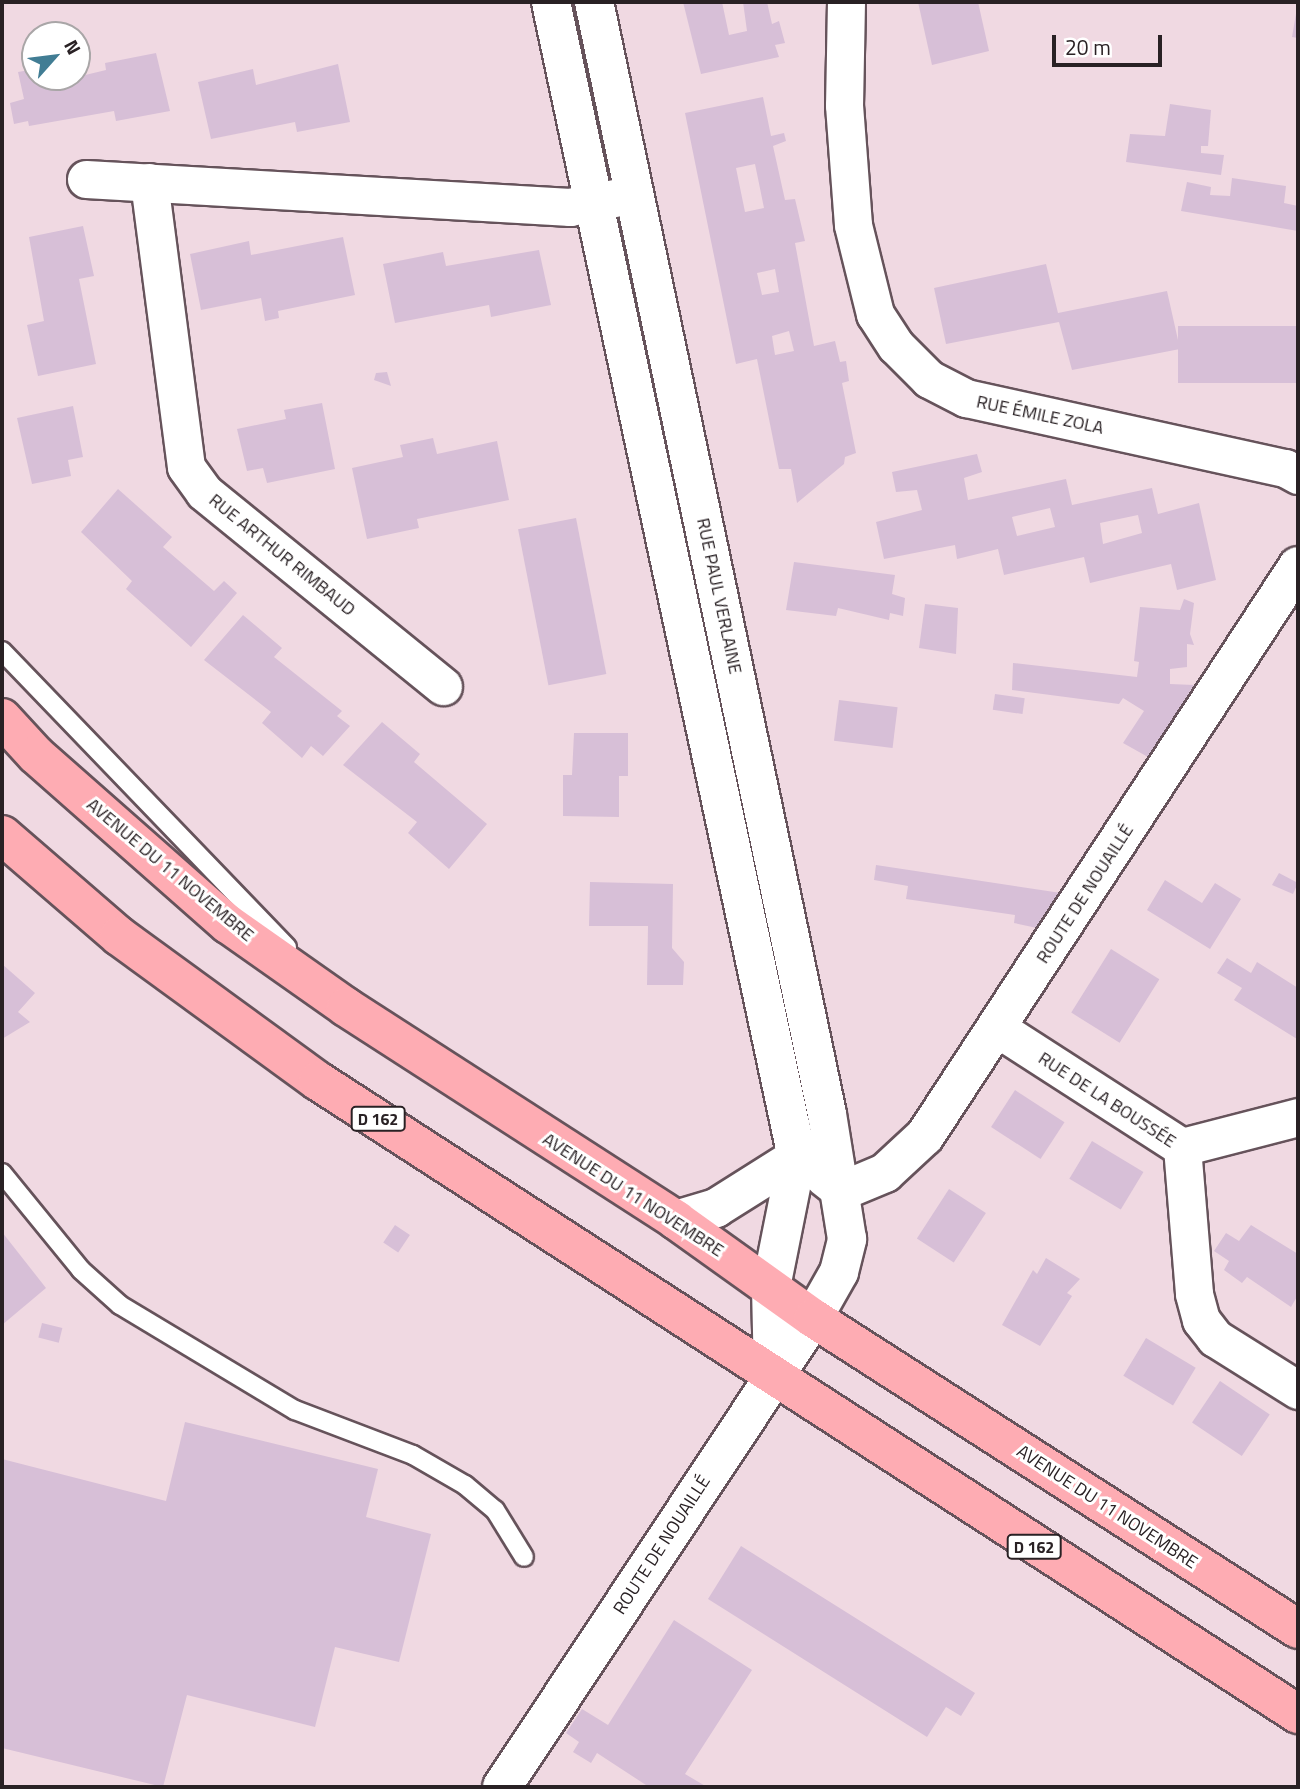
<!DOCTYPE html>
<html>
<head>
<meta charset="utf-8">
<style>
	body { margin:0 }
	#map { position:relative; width:1300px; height:1789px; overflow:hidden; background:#f0d9e2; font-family:"Titillium Web",sans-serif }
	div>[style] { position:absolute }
	.building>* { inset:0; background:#d7bfd7; transform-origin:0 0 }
	.roads { filter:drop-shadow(2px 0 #66535b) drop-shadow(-2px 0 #66535b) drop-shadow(0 2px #66535b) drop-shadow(0 -2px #66535b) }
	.service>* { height:18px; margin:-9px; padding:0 9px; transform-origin:9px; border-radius:9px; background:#fff }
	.minor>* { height:37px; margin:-18.5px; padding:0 18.5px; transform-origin:18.5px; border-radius:18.5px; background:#fff }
	.tertiary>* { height:38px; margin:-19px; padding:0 19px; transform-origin:19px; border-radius:19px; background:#fff }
	.primary>* { height:38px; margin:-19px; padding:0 19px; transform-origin:19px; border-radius:19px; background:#feacb3 }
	span { translate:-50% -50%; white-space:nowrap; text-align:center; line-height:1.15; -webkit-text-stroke:6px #fff; paint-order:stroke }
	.shield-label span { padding:2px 5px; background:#fff; border:2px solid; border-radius:5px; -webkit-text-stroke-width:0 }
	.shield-label { font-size:16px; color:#292124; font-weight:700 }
	.street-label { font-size:18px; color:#292124 }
	.frame { position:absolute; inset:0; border:4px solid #292124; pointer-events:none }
	.north { position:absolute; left:21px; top:21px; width:70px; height:70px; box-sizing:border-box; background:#fff; border:2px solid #a9a6a7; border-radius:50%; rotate:62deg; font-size:19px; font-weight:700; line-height:28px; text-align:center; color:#292124 }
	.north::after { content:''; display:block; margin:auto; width:24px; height:32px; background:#417d94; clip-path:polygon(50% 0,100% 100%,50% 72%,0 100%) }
	.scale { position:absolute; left:1052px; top:35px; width:110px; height:32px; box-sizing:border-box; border:4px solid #292124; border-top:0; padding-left:9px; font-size:21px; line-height:24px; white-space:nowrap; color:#292124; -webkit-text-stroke:5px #fff; paint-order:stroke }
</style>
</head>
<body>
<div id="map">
	<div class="building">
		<div style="clip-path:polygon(683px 2px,722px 2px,729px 35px,747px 31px,743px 2px,767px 2px,772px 24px,779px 21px,785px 43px,775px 45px,779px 57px,701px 74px)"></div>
		<div style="clip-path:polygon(918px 2px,978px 2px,989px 51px,932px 65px)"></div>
		<div style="clip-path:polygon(1297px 8px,1298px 8px,1298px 38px,1292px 37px)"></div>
		<div style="clip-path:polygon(156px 53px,170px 111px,116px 121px,114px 111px,29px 126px,28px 121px,14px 124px,10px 103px,24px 99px,18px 72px,35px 69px,35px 77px,77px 77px,106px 70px,105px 63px)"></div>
		<div style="clip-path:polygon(338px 64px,350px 122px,297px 132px,295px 122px,211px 139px,198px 82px,253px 69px,256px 85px)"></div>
		<div style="clip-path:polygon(evenodd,763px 97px,771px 136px,784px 133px,786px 141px,773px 146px,785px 200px,795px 199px,805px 241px,795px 243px,814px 346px,835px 341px,840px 362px,846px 361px,849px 381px,842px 383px,856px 453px,845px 457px,844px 464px,797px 503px,791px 469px,779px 469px,757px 359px,736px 364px,685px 113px,763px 97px,755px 164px,764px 208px,745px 212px,736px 168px,755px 164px,763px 97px,775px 269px,779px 292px,762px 295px,757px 273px,775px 269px,763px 97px,789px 331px,794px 351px,775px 355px,772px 336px,789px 331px)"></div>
		<div style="clip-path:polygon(1170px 104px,1211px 110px,1208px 146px,1201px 146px,1201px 153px,1224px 155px,1221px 175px,1126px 162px,1130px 134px,1165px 136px)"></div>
		<div style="clip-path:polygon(1232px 178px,1286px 186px,1284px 203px,1298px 206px,1298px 231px,1181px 211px,1187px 182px,1211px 187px,1210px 195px,1230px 196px)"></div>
		<div style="clip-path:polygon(83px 226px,94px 276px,79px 279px,96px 364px,38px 376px,27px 325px,44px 321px,29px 237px)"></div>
		<div style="clip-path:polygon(343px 237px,355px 295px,278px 311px,279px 318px,265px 321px,261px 298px,201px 310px,190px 254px,249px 241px,251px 255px)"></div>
		<div style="clip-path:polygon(539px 250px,551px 305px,491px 317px,489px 305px,395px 323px,383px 264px,443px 252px,446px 266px)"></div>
		<div style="clip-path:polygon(1046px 264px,1058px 313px,1167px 291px,1180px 349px,1072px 370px,1059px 322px,946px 344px,934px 288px)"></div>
		<div style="left:1298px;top:326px;width:57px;height:120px;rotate:90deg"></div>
		<div style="clip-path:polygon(387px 372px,391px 386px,374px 380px,376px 373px)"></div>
		<div style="clip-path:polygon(322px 403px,335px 469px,267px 483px,263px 468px,247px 471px,237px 429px,286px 419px,284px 410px)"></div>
		<div style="clip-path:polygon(73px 406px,83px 457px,68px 460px,71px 476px,32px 484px,17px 418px)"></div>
		<div style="clip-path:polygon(433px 438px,437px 454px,497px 441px,509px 500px,417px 519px,419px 528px,367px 539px,352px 468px,403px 457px,400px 445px)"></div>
		<div style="clip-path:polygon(evenodd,977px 454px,982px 472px,964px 478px,968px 500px,1066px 479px,1072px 505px,1152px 488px,1158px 514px,1199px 503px,1216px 580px,1177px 590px,1171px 564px,1090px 583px,1084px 557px,1004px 575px,998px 549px,957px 559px,955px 545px,884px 559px,876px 522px,922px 510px,917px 490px,896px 492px,892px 472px,977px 454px,1050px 508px,1055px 527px,1017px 536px,1012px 517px,1050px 508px,977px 454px,1138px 515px,1142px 533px,1103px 544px,1100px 523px,1138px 515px)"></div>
		<div style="clip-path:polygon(118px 489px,172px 537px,163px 547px,214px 591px,224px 581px,237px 593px,191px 647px,126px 589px,132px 581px,81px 532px)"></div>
		<div style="left:576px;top:518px;width:159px;height:59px;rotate:79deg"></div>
		<div style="clip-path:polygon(794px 562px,895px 575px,892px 594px,905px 598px,903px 616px,890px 613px,889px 620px,838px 608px,836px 616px,786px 610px)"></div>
		<div style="clip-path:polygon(1184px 599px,1194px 603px,1190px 634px,1194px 645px,1187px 644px,1187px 667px,1170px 669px,1170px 684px,1194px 685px,1148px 757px,1123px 743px,1144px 711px,1123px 698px,1119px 704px,1012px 690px,1013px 663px,1137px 677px,1139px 662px,1134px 661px,1140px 607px,1180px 610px)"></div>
		<div style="clip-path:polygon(925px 604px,958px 608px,956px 654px,919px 648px)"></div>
		<div style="clip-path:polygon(243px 615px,282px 648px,274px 657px,342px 711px,337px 716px,350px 726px,323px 756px,311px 746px,302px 758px,262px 723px,271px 712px,204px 660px)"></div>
		<div style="left:995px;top:694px;width:30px;height:16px;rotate:8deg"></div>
		<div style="left:839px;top:700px;width:59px;height:41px;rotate:7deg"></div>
		<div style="clip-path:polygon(382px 722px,420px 754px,414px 762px,487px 824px,449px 869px,408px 833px,417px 822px,343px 765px)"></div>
		<div style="clip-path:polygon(574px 733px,628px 733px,628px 776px,619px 776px,619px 817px,563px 816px,563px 775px,572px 775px)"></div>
		<div style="clip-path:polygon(876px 865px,1061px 893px,1037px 928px,1014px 923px,1015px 915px,906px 899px,908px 886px,874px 880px)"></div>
		<div style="clip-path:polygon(1279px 873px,1298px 883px,1293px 894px,1272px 885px)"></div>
		<div style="clip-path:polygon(1165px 880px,1202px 903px,1215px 883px,1241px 899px,1210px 949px,1147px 910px)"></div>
		<div style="clip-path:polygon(590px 882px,673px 884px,672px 948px,684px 962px,683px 985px,647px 985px,648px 926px,589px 926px)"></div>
		<div style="left:1111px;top:949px;width:57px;height:75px;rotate:32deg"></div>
		<div style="clip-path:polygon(1227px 958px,1251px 973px,1257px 962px,1298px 988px,1297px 1039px,1234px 1000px,1242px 988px,1217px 973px)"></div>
		<div style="clip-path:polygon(2px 964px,35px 993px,18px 1012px,30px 1022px,2px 1039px)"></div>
		<div style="left:1015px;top:1090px;width:59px;height:44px;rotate:33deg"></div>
		<div style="left:1092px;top:1141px;width:60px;height:44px;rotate:31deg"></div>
		<div style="left:949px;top:1189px;width:44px;height:59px;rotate:33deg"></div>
		<div style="left:395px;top:1225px;width:18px;height:21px;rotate:34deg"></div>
		<div style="clip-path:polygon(1251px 1225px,1298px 1254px,1298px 1295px,1291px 1307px,1247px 1277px,1242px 1283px,1224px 1270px,1229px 1261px,1214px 1251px,1226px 1233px,1239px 1241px)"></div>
		<div style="clip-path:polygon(2px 1232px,46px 1288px,2px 1325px)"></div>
		<div style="clip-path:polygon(1046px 1258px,1080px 1279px,1067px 1293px,1072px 1296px,1040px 1346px,1002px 1325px,1033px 1270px,1037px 1274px)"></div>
		<div style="left:42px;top:1323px;width:21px;height:15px;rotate:14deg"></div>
		<div style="left:1146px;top:1338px;width:58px;height:44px;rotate:31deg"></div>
		<div style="left:1220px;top:1381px;width:60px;height:50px;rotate:34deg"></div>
		<div style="clip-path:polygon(185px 1422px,378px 1469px,366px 1517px,431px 1534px,399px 1662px,335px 1647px,315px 1727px,187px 1695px,163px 1787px,2px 1748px,2px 1459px,166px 1501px)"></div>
		<div style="clip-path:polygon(741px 1546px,975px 1693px,961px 1716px,946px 1707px,927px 1737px,708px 1599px)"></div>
		<div style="clip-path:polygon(674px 1620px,752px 1670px,685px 1774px,707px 1787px,649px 1787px,597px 1753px,591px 1763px,573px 1752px,579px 1742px,566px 1733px,582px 1709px,608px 1725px)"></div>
	</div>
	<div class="roads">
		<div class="service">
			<div style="left:2px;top:651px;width:411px;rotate:46.1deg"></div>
			<div style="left:2px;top:1173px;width:125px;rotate:50.8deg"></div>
			<div style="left:81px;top:1270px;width:52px;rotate:41.9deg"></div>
			<div style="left:120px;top:1305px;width:204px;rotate:31deg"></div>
			<div style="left:295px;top:1410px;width:126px;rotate:20.9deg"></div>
			<div style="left:413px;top:1455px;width:60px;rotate:30deg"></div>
			<div style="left:465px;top:1485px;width:39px;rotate:40deg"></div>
			<div style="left:495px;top:1510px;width:55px;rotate:58.3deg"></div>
		</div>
		<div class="minor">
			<div style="left:846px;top:2px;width:103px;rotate:91.1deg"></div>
			<div style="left:844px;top:105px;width:120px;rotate:85.7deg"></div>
			<div style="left:853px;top:225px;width:92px;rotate:76.1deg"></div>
			<div style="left:875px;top:314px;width:38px;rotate:57deg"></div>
			<div style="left:896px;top:346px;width:47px;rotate:45deg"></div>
			<div style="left:929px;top:379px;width:42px;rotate:27.2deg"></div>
			<div style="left:966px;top:398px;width:327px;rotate:12.4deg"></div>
			<div style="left:1285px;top:468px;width:15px;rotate:28deg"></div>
			<div style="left:86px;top:179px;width:485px;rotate:3.3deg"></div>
			<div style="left:570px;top:207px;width:65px;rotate:-11.5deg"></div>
			<div style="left:149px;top:182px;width:287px;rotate:82.6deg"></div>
			<div style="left:186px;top:467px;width:31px;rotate:54deg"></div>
			<div style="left:204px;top:492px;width:308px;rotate:39.1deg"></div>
			<div style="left:997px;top:1028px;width:220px;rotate:32.8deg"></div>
			<div style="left:1182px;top:1147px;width:147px;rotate:85.3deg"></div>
			<div style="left:1194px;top:1294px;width:27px;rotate:75deg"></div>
			<div style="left:1201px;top:1320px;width:23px;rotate:52deg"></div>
			<div style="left:1215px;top:1338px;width:98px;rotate:32.1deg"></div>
			<div style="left:1182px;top:1147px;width:120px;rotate:-14.5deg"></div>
		</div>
		<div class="tertiary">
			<div style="left:551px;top:2px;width:1181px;rotate:77.98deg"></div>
			<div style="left:797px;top:1157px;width:133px;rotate:101.3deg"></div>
			<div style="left:771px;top:1287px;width:88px;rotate:88.7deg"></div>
			<div style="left:824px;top:1177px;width:23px;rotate:38deg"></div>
			<div style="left:842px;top:1191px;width:47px;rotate:-22.7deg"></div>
			<div style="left:885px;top:1173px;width:54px;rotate:-42.8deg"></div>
			<div style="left:925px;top:1136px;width:681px;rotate:-56.8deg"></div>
			<div style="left:676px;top:1220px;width:42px;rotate:-16.7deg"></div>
			<div style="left:716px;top:1208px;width:96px;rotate:-32.2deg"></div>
			<div style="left:502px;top:1787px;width:563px;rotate:-56.45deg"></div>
			<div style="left:813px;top:1318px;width:53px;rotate:-60.5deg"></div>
			<div style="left:839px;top:1272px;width:34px;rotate:-76deg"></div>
			<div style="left:847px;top:1239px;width:127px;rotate:-99.1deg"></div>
			<div style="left:827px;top:1114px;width:1136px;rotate:-101.83deg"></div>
		</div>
		<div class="primary">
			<div style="left:2px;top:718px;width:50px;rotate:47.4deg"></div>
			<div style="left:36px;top:755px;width:256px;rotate:41.4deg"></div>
			<div style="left:228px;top:924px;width:144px;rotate:35.1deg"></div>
			<div style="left:346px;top:1007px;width:393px;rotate:32.8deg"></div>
			<div style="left:676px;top:1220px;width:168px;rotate:35.6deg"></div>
			<div style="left:813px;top:1318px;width:576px;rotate:32.67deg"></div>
			<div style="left:2px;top:835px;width:155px;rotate:40.8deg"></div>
			<div style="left:119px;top:936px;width:246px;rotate:36.1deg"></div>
			<div style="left:318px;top:1081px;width:1167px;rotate:32.86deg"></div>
		</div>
	</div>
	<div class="shield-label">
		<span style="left:378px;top:1119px">D 162</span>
		<span style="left:1034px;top:1547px">D 162</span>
	</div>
	<div class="street-label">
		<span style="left:1040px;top:415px;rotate:12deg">RUE ÉMILE ZOLA</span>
		<span style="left:282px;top:555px;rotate:39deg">RUE ARTHUR RIMBAUD</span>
		<span style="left:719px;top:596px;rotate:78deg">RUE PAUL VERLAINE</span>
		<span style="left:170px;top:870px;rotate:40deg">AVENUE DU 11 NOVEMBRE</span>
		<span style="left:1085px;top:894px;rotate:-57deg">ROUTE DE NOUAILLÉ</span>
		<span style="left:1107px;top:1100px;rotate:33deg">RUE DE LA BOUSSÉE</span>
		<span style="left:633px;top:1195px;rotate:33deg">AVENUE DU 11 NOVEMBRE</span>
		<span style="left:1107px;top:1507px;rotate:33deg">AVENUE DU 11 NOVEMBRE</span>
		<span style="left:662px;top:1545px;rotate:-57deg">ROUTE DE NOUAILLÉ</span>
	</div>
	<div class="frame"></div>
	<div class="north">N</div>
	<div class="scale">20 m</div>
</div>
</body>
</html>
